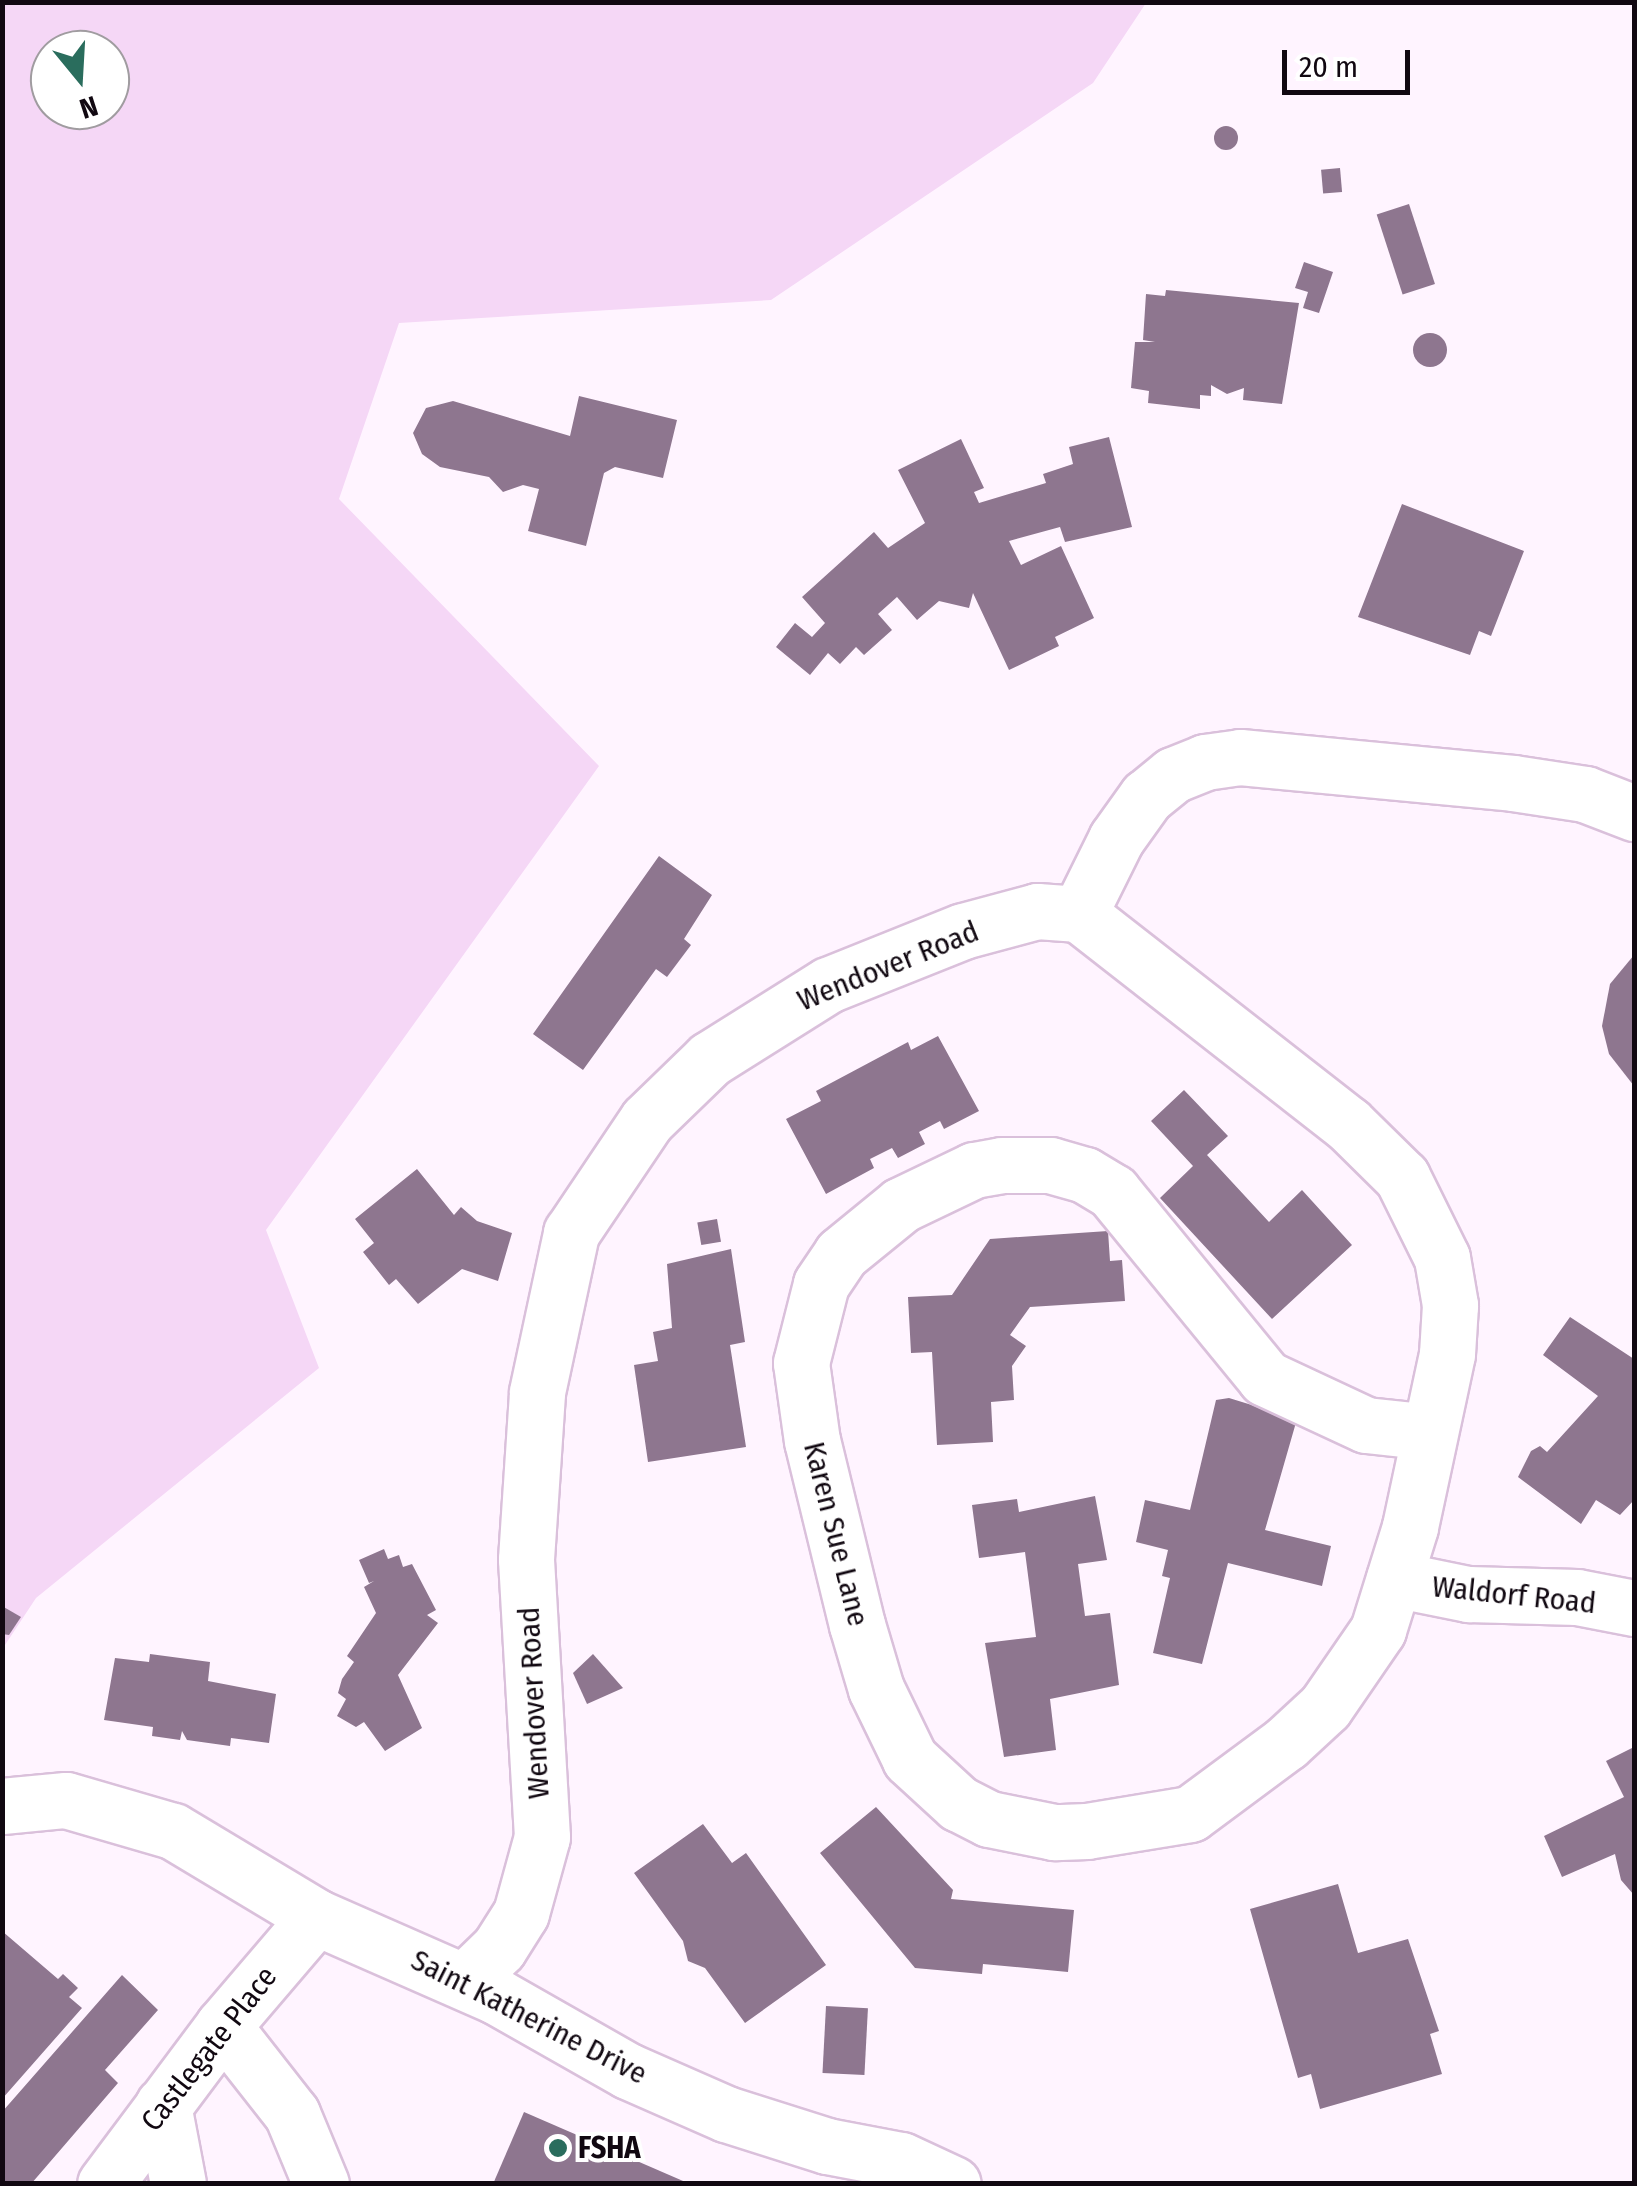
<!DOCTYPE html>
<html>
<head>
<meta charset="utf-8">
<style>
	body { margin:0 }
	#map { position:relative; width:1637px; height:2186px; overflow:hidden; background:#fff4ff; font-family:"Fira Sans Condensed",sans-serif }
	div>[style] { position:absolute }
	.green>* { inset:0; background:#f5d7f6 }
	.building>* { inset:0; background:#8e768f; transform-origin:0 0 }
	.round { border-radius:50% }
	.roads { filter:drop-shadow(2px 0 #dac0db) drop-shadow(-2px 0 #dac0db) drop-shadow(0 2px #dac0db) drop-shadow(0 -2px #dac0db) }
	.minor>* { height:55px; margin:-27.5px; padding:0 27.5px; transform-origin:27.5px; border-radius:27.5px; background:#fff }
	.dots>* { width:28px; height:28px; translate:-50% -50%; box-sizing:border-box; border:5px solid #fff; border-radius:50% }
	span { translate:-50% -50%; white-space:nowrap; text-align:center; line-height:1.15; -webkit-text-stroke:8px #fff; paint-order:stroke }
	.street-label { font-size:30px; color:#110811 }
	.poi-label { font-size:30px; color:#110811; font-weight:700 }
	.left { translate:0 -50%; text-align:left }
	.frame { position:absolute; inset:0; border:5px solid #110811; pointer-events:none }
	.north { position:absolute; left:30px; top:30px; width:100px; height:100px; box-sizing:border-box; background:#fff; border:2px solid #a09ca0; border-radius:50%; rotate:162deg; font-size:28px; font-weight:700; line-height:40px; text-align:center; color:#110811 }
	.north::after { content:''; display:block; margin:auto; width:35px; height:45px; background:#2a6d5d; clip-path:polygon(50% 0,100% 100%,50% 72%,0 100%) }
	.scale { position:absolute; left:1282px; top:50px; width:128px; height:45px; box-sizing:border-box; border:5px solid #110811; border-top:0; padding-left:12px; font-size:30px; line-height:35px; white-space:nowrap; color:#110811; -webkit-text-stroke:8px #fff; paint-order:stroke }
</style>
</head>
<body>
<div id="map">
	<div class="green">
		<div style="clip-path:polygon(evenodd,3px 3px,1146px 3px,1093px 83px,771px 300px,399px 323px,339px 499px,599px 766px,266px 1230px,319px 1368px,36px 1598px,3px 1648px,3px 3px,50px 50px,110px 50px,110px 110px,50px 110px,50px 50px)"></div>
	</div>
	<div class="building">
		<div class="round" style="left:1214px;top:126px;width:24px;height:24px"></div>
		<div style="left:1340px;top:168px;width:24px;height:19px;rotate:85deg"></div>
		<div style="left:1409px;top:204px;width:84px;height:34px;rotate:72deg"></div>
		<div style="clip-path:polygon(1304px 262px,1333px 272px,1319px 313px,1303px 308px,1308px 292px,1295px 288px)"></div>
		<div style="clip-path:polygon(1166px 290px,1299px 303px,1282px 404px,1243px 400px,1244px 388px,1227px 394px,1211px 385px,1211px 396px,1200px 395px,1200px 409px,1148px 403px,1149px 391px,1131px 388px,1135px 342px,1155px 342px,1143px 340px,1146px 294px,1165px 296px)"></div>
		<div class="round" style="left:1413px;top:333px;width:34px;height:34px"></div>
		<div style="clip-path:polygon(579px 396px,677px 420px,663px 478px,615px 467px,604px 473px,586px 546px,528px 531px,539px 489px,523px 485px,503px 492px,489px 477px,440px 467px,422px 454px,413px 433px,426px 408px,453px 401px,570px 436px)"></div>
		<div style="clip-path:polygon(1109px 437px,1132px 527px,1065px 542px,1060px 527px,1009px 541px,1021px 565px,1061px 546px,1094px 618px,1055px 637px,1059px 646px,1009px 670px,973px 593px,969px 608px,939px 601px,917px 620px,897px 597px,878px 614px,892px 630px,864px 655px,856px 647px,840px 664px,828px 653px,810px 675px,776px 647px,795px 623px,812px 637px,825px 623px,802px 597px,874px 532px,888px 548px,925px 523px,898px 470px,961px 439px,984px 488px,974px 492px,979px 503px,1046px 483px,1043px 474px,1073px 464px,1069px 447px)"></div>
		<div style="clip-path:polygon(1402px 504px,1524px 551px,1491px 636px,1479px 631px,1470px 655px,1358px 617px)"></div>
		<div style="clip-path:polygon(659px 856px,712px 895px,684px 939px,691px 945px,667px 977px,656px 969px,583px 1070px,533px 1034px)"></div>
		<div style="clip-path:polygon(1634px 955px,1634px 1086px,1609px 1054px,1602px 1026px,1610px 984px)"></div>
		<div style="clip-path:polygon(938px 1036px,979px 1111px,944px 1129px,940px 1121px,919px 1132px,925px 1144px,898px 1158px,892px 1148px,870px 1159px,874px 1168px,826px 1194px,786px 1119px,821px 1101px,816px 1091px,908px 1042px,911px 1050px)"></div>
		<div style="clip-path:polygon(1184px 1090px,1228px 1136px,1207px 1155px,1269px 1222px,1302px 1190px,1352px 1245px,1272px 1319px,1160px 1198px,1193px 1166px,1151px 1121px)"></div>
		<div style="clip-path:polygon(417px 1169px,454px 1215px,461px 1207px,477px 1221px,512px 1233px,498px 1281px,462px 1269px,418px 1304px,396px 1279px,389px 1285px,363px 1252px,374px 1243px,355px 1219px)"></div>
		<div style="left:717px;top:1219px;width:23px;height:20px;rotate:80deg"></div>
		<div style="clip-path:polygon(1108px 1231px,1110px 1261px,1122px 1260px,1125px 1301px,1030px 1307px,1010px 1335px,1026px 1346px,1012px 1366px,1014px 1400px,991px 1402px,993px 1442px,937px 1445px,932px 1352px,911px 1353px,908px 1297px,952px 1295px,990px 1239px)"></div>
		<div style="clip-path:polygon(731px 1249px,745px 1342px,730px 1345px,746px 1447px,648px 1462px,634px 1365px,658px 1361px,653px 1332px,672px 1328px,667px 1264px)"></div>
		<div style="clip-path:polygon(1570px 1317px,1634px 1359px,1634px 1500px,1620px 1515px,1596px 1500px,1581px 1524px,1518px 1477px,1531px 1451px,1540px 1446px,1547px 1452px,1598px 1396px,1543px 1355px)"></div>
		<div style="clip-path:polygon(1229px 1398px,1297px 1419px,1265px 1530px,1331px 1546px,1322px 1586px,1228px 1563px,1202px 1664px,1153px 1653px,1170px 1578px,1162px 1576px,1168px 1550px,1136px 1542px,1145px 1500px,1190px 1510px,1216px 1400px)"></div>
		<div style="clip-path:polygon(1095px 1496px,1107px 1560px,1078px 1564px,1085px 1616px,1110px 1613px,1119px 1685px,1050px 1699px,1056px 1750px,1004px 1757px,985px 1643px,1036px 1637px,1025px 1552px,979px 1558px,972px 1505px,1017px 1499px,1019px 1512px)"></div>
		<div style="clip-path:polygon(384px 1549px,388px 1559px,399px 1555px,403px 1567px,412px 1564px,436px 1610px,427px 1615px,438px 1623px,398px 1675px,422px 1728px,385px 1751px,364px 1722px,356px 1727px,337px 1716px,346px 1699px,338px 1693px,342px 1679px,354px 1662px,347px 1656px,376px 1613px,364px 1587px,374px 1581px,369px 1583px,359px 1560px)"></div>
		<div style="clip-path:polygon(2px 1606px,21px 1617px,9px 1635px,2px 1634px)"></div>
		<div style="clip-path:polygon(150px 1654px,210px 1662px,208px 1681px,276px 1694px,269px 1743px,231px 1738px,230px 1746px,187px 1740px,182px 1731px,180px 1740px,152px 1736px,153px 1727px,104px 1720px,115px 1658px,149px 1662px)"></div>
		<div style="clip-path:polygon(593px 1654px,623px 1688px,587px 1704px,573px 1673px)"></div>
		<div style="clip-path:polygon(1634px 1747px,1634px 1895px,1621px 1880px,1615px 1854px,1562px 1877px,1544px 1836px,1624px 1797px,1606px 1761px)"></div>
		<div style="clip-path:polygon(876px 1807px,953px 1890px,951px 1899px,1074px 1910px,1068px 1972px,983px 1964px,982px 1974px,915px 1968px,820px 1853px)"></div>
		<div style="clip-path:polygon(703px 1824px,732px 1863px,746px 1853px,826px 1965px,745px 2023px,705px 1968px,688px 1961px,683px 1941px,634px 1873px)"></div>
		<div style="clip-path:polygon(1338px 1884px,1358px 1953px,1408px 1939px,1439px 2031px,1430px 2034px,1442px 2074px,1320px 2109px,1311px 2074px,1298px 2078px,1250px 1909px)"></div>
		<div style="clip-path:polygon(2px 1931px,58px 1979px,63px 1974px,78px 1988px,69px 1997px,82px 2008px,2px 2099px)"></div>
		<div style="clip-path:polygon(122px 1975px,158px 2010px,105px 2070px,118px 2083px,31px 2184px,2px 2184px,2px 2112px)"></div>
		<div style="left:826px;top:2006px;width:42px;height:67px;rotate:3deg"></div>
		<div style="clip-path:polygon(524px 2112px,690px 2184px,493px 2184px)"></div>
	</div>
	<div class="roads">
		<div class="minor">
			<div style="left:1079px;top:914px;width:341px;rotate:38deg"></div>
			<div style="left:1348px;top:1124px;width:76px;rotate:44.5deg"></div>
			<div style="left:1402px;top:1177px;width:90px;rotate:63.7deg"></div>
			<div style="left:1442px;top:1258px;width:48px;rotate:80.3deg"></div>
			<div style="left:1450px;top:1305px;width:49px;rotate:93.5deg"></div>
			<div style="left:1447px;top:1354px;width:177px;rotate:102.1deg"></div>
			<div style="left:1410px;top:1527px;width:108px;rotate:107.3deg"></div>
			<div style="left:1378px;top:1630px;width:93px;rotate:124.5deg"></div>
			<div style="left:1325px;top:1707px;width:53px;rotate:137.3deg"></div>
			<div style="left:1286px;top:1743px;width:119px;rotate:143.5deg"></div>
			<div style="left:1190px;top:1814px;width:104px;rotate:170.6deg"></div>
			<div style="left:1087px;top:1831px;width:33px;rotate:178deg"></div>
			<div style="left:1054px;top:1832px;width:66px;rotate:-168.7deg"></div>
			<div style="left:989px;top:1819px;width:34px;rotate:-153deg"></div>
			<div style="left:959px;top:1804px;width:67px;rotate:-137.4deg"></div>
			<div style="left:910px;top:1759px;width:78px;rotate:-115.9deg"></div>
			<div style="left:876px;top:1689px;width:67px;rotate:-106.5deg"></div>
			<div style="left:857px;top:1625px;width:189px;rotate:-103.7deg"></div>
			<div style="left:812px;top:1441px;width:79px;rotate:-98deg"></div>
			<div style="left:801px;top:1363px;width:81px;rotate:-75.8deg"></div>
			<div style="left:821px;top:1284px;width:36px;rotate:-56deg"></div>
			<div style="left:841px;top:1254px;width:77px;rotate:-39.2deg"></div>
			<div style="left:901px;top:1205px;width:81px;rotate:-25.6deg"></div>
			<div style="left:974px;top:1170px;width:28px;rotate:-10deg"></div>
			<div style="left:1002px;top:1165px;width:48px"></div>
			<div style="left:1050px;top:1165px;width:36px;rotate:16deg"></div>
			<div style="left:1085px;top:1175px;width:33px;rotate:31deg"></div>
			<div style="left:1113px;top:1192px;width:240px;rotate:50.7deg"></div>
			<div style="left:1265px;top:1378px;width:111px;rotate:25deg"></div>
			<div style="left:1366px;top:1425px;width:64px;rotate:6.2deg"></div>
			<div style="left:1394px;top:1579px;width:76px;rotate:11.5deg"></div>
			<div style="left:1468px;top:1594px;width:109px;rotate:1.6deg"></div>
			<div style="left:1577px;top:1597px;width:58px;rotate:10.9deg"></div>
			<div style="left:2px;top:1806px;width:64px;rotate:-5.4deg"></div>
			<div style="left:66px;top:1800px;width:111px;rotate:16.2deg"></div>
			<div style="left:173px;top:1831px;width:167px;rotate:31deg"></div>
			<div style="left:316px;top:1917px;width:197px;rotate:23.7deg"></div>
			<div style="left:496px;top:1996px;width:152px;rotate:29.6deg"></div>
			<div style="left:628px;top:2071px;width:107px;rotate:23.7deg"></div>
			<div style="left:726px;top:2114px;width:106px;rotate:17.6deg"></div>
			<div style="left:827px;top:2146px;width:75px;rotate:10.7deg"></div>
			<div style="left:901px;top:2160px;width:57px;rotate:24.8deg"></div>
			<div style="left:465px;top:1981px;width:47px;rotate:-44.1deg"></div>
			<div style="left:499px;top:1948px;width:41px;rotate:-57.8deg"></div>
			<div style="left:521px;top:1913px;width:79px;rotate:-74.6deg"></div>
			<div style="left:542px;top:1837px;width:278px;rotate:-93.3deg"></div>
			<div style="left:526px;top:1559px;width:167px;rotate:-86.2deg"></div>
			<div style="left:537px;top:1392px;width:163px;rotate:-77.9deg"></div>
			<div style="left:571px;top:1233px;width:136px;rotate:-56.1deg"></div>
			<div style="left:647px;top:1120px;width:88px;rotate:-44.1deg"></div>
			<div style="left:710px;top:1059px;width:139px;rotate:-32.1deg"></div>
			<div style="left:828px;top:985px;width:145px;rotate:-21.8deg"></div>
			<div style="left:963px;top:931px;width:77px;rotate:-15.1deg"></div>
			<div style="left:1037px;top:911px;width:42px;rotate:4.1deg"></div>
			<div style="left:1079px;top:914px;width:84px;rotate:-63.7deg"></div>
			<div style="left:1116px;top:839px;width:52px;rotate:-54.5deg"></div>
			<div style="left:1146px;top:797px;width:35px;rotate:-39deg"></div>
			<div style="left:1173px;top:775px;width:35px;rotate:-22deg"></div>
			<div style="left:1205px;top:762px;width:35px;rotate:-8deg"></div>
			<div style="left:1240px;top:757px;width:274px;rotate:5.4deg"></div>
			<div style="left:1513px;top:783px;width:73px;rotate:8.7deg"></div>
			<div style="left:1585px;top:794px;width:53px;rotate:21.2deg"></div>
			<div style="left:223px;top:2026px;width:112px;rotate:51.9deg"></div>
			<div style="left:292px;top:2114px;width:76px;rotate:67.5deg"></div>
			<div style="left:163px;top:2105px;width:80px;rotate:79.2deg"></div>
			<div style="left:105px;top:2184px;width:197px;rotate:-53.2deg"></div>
			<div style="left:223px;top:2026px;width:143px;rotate:-49.5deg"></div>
		</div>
	</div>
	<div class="dots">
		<div style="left:558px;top:2148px;background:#2a6d5d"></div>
	</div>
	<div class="street-label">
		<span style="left:888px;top:966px;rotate:-22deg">Wendover Road</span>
		<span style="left:836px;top:1534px;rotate:76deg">Karen Sue Lane</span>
		<span style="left:1514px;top:1595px;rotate:6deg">Waldorf Road</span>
		<span style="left:534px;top:1703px;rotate:-93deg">Wendover Road</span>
		<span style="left:529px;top:2017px;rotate:27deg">Saint Katherine Drive</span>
		<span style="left:209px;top:2049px;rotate:-52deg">Castlegate Place</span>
	</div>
	<div class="poi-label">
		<span class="left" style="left:578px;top:2148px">FSHA</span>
	</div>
	<div class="frame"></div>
	<div class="north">N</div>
	<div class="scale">20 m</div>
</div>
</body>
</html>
